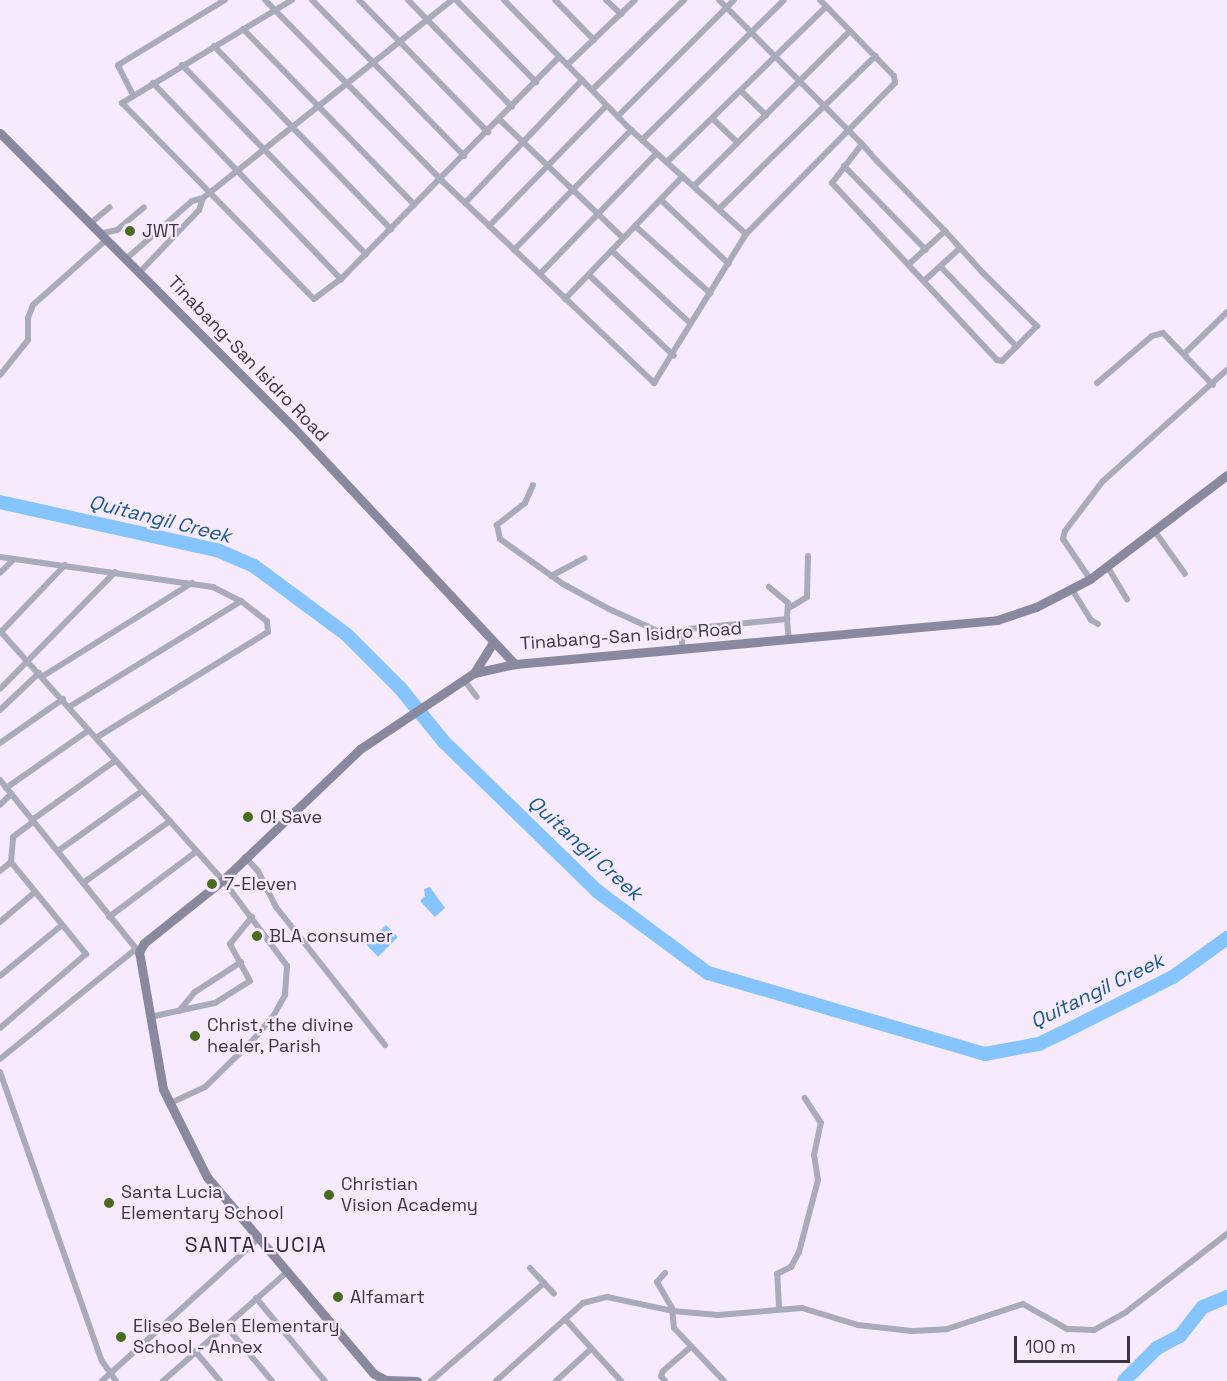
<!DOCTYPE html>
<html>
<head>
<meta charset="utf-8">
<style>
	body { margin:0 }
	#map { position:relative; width:1227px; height:1381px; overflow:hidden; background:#f7eafc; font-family:"Space Grotesk",sans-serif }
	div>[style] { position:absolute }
	.water>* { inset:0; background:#86c4fd; transform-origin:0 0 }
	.river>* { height:14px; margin:-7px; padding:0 7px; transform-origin:7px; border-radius:7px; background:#86c4fd }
	.street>* { height:6px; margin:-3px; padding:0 3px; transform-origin:3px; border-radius:3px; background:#aaabb9 }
	.secondary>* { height:9px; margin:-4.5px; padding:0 4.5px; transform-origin:4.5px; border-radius:4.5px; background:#88899e }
	.dots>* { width:16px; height:16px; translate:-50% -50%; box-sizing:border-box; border:3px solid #f7eafc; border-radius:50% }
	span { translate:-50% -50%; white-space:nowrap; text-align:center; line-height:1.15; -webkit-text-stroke:4.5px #f7eafc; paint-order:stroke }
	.poi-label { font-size:18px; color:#3d3541 }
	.left { translate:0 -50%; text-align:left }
	.street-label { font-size:18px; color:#3d3541 }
	.water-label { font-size:20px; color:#16598d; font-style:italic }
	.quarter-label { font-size:21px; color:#36253c; letter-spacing:1.5px }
	.scale { position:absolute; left:1014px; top:1336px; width:116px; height:27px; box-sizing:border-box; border:3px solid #3d3541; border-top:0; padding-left:8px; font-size:18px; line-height:21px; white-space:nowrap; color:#3d3541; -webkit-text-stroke:4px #f7eafc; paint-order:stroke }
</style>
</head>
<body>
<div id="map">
	<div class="water">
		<div style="clip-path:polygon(430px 887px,445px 908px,435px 917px,420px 901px,425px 896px,424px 889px)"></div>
		<div style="left:386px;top:925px;width:17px;height:28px;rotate:45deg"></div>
	</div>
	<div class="river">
		<div style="left:0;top:502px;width:222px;rotate:12.5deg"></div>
		<div style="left:217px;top:550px;width:40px;rotate:23.4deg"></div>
		<div style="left:254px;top:566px;width:114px;rotate:36.5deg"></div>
		<div style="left:346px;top:634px;width:76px;rotate:45deg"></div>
		<div style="left:400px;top:688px;width:70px;rotate:50.8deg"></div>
		<div style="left:444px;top:742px;width:214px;rotate:44.2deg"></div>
		<div style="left:597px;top:891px;width:138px;rotate:36.5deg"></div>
		<div style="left:708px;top:973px;width:289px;rotate:16.3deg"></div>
		<div style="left:985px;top:1054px;width:55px;rotate:-10.5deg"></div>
		<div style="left:1039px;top:1044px;width:25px;rotate:-26deg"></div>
		<div style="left:1062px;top:1033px;width:124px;rotate:-26.8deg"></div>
		<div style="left:1173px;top:977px;width:67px;rotate:-35.8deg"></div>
		<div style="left:1124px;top:1381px;width:47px;rotate:-45deg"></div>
		<div style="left:1157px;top:1348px;width:26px;rotate:-28deg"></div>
		<div style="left:1180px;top:1336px;width:37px;rotate:-52deg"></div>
		<div style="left:1203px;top:1307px;width:26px;rotate:-23deg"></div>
	</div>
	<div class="street">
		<div style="left:265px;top:0;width:250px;rotate:45.6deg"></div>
		<div style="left:440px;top:179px;width:296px;rotate:43.6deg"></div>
		<div style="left:654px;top:383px;width:175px;rotate:-58.3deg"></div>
		<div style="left:746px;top:234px;width:212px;rotate:-45.4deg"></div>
		<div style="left:895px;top:83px;width:7px;rotate:-98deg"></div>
		<div style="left:894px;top:76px;width:106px;rotate:-134.2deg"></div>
		<div style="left:292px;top:0;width:199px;rotate:148.8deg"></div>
		<div style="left:122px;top:103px;width:274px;rotate:45.6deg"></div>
		<div style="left:314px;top:299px;width:34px;rotate:-37deg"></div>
		<div style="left:341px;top:279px;width:311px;rotate:-45.5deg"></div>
		<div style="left:312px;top:0;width:218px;rotate:45.7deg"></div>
		<div style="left:359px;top:0;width:185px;rotate:45.7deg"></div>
		<div style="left:408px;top:0;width:149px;rotate:45.8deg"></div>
		<div style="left:456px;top:0;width:115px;rotate:45.7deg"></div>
		<div style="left:504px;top:0;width:182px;rotate:45.7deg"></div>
		<div style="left:631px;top:130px;width:155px;rotate:42.1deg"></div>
		<div style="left:555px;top:0;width:56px;rotate:45.7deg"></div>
		<div style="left:606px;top:0;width:21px;rotate:43deg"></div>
		<div style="left:719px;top:0;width:183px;rotate:45.2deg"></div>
		<div style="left:848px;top:130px;width:20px;rotate:45deg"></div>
		<div style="left:862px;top:144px;width:23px;rotate:49deg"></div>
		<div style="left:877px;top:161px;width:98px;rotate:45.8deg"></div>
		<div style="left:945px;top:231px;width:57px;rotate:47.9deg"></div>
		<div style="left:983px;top:273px;width:76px;rotate:44.5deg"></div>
		<div style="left:1037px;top:326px;width:49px;rotate:135deg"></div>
		<div style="left:1002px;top:361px;width:5px;rotate:-169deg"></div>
		<div style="left:997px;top:360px;width:242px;rotate:-133deg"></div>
		<div style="left:832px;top:183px;width:49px;rotate:-52.4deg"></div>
		<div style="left:243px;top:29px;width:245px;rotate:45.7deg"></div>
		<div style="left:214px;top:46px;width:255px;rotate:46deg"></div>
		<div style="left:182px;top:65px;width:264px;rotate:45.8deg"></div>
		<div style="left:567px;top:65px;width:94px;rotate:-43.7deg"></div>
		<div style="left:153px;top:83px;width:272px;rotate:46.2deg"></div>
		<div style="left:592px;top:90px;width:129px;rotate:-44.4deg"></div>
		<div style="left:741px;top:91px;width:35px;rotate:44deg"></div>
		<div style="left:132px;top:93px;width:31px;rotate:-117deg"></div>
		<div style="left:118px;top:65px;width:125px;rotate:-31.3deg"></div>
		<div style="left:618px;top:116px;width:164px;rotate:-45deg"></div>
		<div style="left:713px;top:119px;width:33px;rotate:44deg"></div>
		<div style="left:500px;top:120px;width:170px;rotate:43.8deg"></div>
		<div style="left:642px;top:140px;width:199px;rotate:-44.6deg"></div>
		<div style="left:667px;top:162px;width:222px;rotate:-44.3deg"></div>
		<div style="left:844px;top:166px;width:117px;rotate:45.7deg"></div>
		<div style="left:694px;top:186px;width:220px;rotate:-44.8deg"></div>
		<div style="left:203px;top:198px;width:318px;rotate:-38.5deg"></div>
		<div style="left:661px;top:200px;width:93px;rotate:43.3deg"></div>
		<div style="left:465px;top:203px;width:170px;rotate:-46.4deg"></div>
		<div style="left:719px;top:209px;width:219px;rotate:-44.4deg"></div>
		<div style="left:92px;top:222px;width:23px;rotate:-40deg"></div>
		<div style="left:489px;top:226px;width:168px;rotate:-45.7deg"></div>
		<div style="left:635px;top:226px;width:101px;rotate:41.8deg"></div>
		<div style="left:103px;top:233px;width:14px;rotate:-12deg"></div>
		<div style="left:117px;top:230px;width:35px;rotate:-40deg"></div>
		<div style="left:514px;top:250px;width:168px;rotate:-45.7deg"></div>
		<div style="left:612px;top:251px;width:106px;rotate:42.7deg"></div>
		<div style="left:127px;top:258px;width:86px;rotate:-41.2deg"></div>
		<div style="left:192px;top:201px;width:11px;rotate:-15deg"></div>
		<div style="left:203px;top:198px;width:13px;rotate:108deg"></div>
		<div style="left:199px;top:210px;width:86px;rotate:133.6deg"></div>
		<div style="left:909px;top:264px;width:49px;rotate:-42.5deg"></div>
		<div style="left:941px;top:267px;width:110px;rotate:46.5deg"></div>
		<div style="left:540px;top:274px;width:167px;rotate:-46deg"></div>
		<div style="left:589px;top:275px;width:117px;rotate:43.6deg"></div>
		<div style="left:924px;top:281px;width:49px;rotate:-42.5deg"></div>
		<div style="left:565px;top:299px;width:170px;rotate:-46.2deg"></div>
		<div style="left:1184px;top:354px;width:60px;rotate:-44.3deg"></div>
		<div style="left:0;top:375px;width:45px;rotate:-51.3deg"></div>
		<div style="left:28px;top:340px;width:22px;rotate:-90deg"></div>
		<div style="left:28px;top:318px;width:14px;rotate:-69deg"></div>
		<div style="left:33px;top:305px;width:99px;rotate:-41.7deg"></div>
		<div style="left:1097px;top:383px;width:72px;rotate:-40.5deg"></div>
		<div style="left:1152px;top:336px;width:11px;rotate:-15deg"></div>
		<div style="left:1163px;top:333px;width:72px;rotate:46.1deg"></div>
		<div style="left:533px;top:485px;width:20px;rotate:114deg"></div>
		<div style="left:525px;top:503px;width:36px;rotate:142deg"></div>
		<div style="left:497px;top:525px;width:14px;rotate:78deg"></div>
		<div style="left:500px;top:539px;width:77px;rotate:35.5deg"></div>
		<div style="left:563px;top:584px;width:52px;rotate:28.5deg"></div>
		<div style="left:609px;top:609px;width:60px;rotate:24.4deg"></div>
		<div style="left:664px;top:634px;width:18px;rotate:3deg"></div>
		<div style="left:1156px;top:533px;width:50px;rotate:54.7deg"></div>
		<div style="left:0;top:557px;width:215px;rotate:8deg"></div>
		<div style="left:213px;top:587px;width:31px;rotate:27deg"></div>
		<div style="left:241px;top:601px;width:33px;rotate:38deg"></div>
		<div style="left:267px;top:621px;width:11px;rotate:85deg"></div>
		<div style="left:268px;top:632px;width:201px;rotate:148.4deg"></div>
		<div style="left:1107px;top:566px;width:39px;rotate:59deg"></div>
		<div style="left:0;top:573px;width:20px;rotate:-45deg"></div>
		<div style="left:551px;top:576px;width:38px;rotate:-28deg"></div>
		<div style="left:1090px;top:579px;width:48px;rotate:-124deg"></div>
		<div style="left:1063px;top:539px;width:8px;rotate:-76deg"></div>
		<div style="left:1065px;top:531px;width:61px;rotate:-52.9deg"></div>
		<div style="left:1102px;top:482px;width:168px;rotate:-41.9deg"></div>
		<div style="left:769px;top:587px;width:25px;rotate:40deg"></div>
		<div style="left:788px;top:603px;width:16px;rotate:94deg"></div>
		<div style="left:1071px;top:588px;width:38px;rotate:58deg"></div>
		<div style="left:1091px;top:620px;width:8px;rotate:30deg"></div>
		<div style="left:789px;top:608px;width:21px;rotate:-31deg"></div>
		<div style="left:807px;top:597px;width:41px;rotate:-88.6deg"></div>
		<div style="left:0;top:631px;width:334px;rotate:48.2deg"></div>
		<div style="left:223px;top:880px;width:107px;rotate:53.3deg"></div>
		<div style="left:287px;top:966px;width:29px;rotate:94deg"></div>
		<div style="left:285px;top:995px;width:23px;rotate:119deg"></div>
		<div style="left:274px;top:1015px;width:35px;rotate:130deg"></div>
		<div style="left:251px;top:1042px;width:64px;rotate:135.6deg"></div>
		<div style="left:205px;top:1087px;width:40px;rotate:155deg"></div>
		<div style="left:0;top:633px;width:94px;rotate:-46.3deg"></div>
		<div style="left:682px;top:650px;width:15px;rotate:-90deg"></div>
		<div style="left:682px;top:635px;width:8px;rotate:-45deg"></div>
		<div style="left:688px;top:629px;width:100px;rotate:-5.8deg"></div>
		<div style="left:787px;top:619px;width:21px;rotate:85deg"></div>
		<div style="left:43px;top:676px;width:176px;rotate:-32deg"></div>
		<div style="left:464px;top:680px;width:21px;rotate:53deg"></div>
		<div style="left:0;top:689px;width:164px;rotate:-45.5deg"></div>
		<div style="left:69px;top:707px;width:202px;rotate:-31.6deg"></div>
		<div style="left:0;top:710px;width:54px;rotate:-43.5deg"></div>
		<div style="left:0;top:743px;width:77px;rotate:-34.9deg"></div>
		<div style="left:0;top:780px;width:221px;rotate:51.1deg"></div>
		<div style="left:6px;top:788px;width:101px;rotate:-34.9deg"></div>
		<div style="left:0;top:805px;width:16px;rotate:-45deg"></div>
		<div style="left:32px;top:820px;width:103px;rotate:-35.5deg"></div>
		<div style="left:58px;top:851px;width:103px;rotate:-35.5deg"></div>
		<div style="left:245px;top:857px;width:19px;rotate:47deg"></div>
		<div style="left:258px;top:871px;width:40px;rotate:63.4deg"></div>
		<div style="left:276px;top:907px;width:176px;rotate:51.7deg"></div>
		<div style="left:11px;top:862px;width:25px;rotate:-85deg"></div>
		<div style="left:13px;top:837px;width:25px;rotate:-37deg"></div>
		<div style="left:0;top:871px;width:14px;rotate:-39deg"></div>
		<div style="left:11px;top:862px;width:119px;rotate:50.8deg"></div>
		<div style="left:86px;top:954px;width:113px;rotate:139.3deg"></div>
		<div style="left:83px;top:883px;width:107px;rotate:-35.5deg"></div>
		<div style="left:109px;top:917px;width:109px;rotate:-36.8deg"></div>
		<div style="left:0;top:922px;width:46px;rotate:-40.6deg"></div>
		<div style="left:0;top:976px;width:80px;rotate:-39.4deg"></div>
		<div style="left:179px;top:1011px;width:25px;rotate:-50deg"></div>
		<div style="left:195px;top:992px;width:55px;rotate:-33.1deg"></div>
		<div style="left:150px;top:1017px;width:66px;rotate:-12.2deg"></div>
		<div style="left:215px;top:1003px;width:41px;rotate:-32.2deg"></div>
		<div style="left:250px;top:981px;width:42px;rotate:-118.4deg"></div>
		<div style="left:230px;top:944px;width:35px;rotate:-51deg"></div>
		<div style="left:0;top:1059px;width:175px;rotate:-39deg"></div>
		<div style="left:0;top:1072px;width:306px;rotate:70.6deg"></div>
		<div style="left:102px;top:1361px;width:24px;rotate:55deg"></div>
		<div style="left:530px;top:1268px;width:35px;rotate:47deg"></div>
		<div style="left:665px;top:1273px;width:12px;rotate:132deg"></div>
		<div style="left:657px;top:1282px;width:30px;rotate:60deg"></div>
		<div style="left:672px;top:1308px;width:20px;rotate:84deg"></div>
		<div style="left:674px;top:1328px;width:73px;rotate:46.7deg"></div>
		<div style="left:256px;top:1298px;width:108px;rotate:50.3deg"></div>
		<div style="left:779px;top:1307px;width:33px;rotate:-93deg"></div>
		<div style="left:777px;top:1274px;width:16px;rotate:-27deg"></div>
		<div style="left:791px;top:1267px;width:17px;rotate:-62deg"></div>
		<div style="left:799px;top:1252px;width:74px;rotate:-75.2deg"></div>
		<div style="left:818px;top:1180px;width:25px;rotate:-99deg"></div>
		<div style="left:814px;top:1155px;width:33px;rotate:-78deg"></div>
		<div style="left:821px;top:1123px;width:30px;rotate:-123deg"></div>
		<div style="left:565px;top:1319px;width:84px;rotate:47.9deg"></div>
		<div style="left:225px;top:1325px;width:73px;rotate:50deg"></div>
		<div style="left:195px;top:1351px;width:39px;rotate:50deg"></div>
		<div style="left:102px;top:1381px;width:212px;rotate:-42.3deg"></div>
		<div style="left:163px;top:1381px;width:167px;rotate:-41.3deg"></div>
		<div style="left:431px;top:1381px;width:150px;rotate:-40.9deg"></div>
		<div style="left:496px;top:1381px;width:117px;rotate:-41.9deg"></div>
		<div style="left:583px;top:1303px;width:25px;rotate:-14deg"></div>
		<div style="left:607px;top:1297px;width:67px;rotate:12deg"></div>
		<div style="left:673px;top:1311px;width:45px;rotate:5.1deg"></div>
		<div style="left:718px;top:1315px;width:84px;rotate:-4.8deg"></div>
		<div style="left:802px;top:1308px;width:59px;rotate:16.9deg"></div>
		<div style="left:858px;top:1325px;width:54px;rotate:6.3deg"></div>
		<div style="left:912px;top:1331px;width:35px;rotate:-3deg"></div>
		<div style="left:947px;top:1329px;width:80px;rotate:-18.2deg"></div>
		<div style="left:1023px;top:1304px;width:51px;rotate:29.6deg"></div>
		<div style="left:1067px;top:1329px;width:27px;rotate:2deg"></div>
		<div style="left:1094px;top:1330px;width:37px;rotate:-29deg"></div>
		<div style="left:1126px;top:1312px;width:128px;rotate:-37.7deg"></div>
		<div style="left:556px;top:1381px;width:47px;rotate:-42.4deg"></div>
		<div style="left:665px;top:1381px;width:6px;rotate:-129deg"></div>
		<div style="left:661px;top:1376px;width:5px;rotate:-68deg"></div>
		<div style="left:663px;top:1371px;width:37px;rotate:-41deg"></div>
	</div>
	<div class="secondary">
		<div style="left:0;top:133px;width:415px;rotate:45.1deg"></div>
		<div style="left:293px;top:427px;width:325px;rotate:46.9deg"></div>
		<div style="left:515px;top:664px;width:484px;rotate:-5.2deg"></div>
		<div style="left:997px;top:620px;width:41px;rotate:-18.4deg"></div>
		<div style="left:1036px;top:607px;width:61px;rotate:-27.4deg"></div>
		<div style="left:1090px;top:579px;width:172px;rotate:-37.2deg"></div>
		<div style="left:474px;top:673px;width:36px;rotate:-58deg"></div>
		<div style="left:417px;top:1381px;width:31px;rotate:-178deg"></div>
		<div style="left:386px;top:1380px;width:13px;rotate:-153deg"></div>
		<div style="left:374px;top:1374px;width:258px;rotate:-130.3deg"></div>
		<div style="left:207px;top:1177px;width:98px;rotate:-116.6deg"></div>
		<div style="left:163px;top:1089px;width:139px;rotate:-99.9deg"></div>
		<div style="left:139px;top:952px;width:10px;rotate:-61deg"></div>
		<div style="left:144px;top:943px;width:101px;rotate:-38.6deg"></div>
		<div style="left:223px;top:880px;width:190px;rotate:-43.7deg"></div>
		<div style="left:360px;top:749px;width:137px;rotate:-33.7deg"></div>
		<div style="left:474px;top:673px;width:42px;rotate:-12.4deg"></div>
	</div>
	<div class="dots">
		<div style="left:130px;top:231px;background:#496b22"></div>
		<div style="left:248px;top:817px;background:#496b22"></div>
		<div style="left:212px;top:884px;background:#496b22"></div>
		<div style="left:257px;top:936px;background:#496b22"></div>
		<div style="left:195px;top:1036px;background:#496b22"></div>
		<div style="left:329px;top:1195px;background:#496b22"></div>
		<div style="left:109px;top:1203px;background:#496b22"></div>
		<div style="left:338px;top:1297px;background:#496b22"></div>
		<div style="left:121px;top:1337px;background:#496b22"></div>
	</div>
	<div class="poi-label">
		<span class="left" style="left:142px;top:231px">JWT</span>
		<span class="left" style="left:260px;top:817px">O! Save</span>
		<span class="left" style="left:224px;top:884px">7-Eleven</span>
		<span class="left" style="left:269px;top:936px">BLA consumer</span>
		<span class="left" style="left:207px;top:1036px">Christ, the divine<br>healer, Parish</span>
		<span class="left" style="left:341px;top:1195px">Christian<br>Vision Academy</span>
		<span class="left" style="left:121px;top:1203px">Santa Lucia<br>Elementary School</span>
		<span class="left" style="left:350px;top:1297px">Alfamart</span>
		<span class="left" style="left:133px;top:1337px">Eliseo Belen Elementary<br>School - Annex</span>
	</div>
	<div class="street-label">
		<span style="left:248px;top:359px;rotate:46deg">Tinabang-San Isidro Road</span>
		<span style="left:631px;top:636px;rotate:-4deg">Tinabang-San Isidro Road</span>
	</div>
	<div class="water-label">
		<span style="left:160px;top:519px;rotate:14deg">Quitangil Creek</span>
		<span style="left:585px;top:848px;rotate:42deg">Quitangil Creek</span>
		<span style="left:1097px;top:991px;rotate:-26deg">Quitangil Creek</span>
	</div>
	<div class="quarter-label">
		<span style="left:256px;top:1245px">SANTA LUCIA</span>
	</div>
	<div class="scale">100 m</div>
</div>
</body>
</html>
